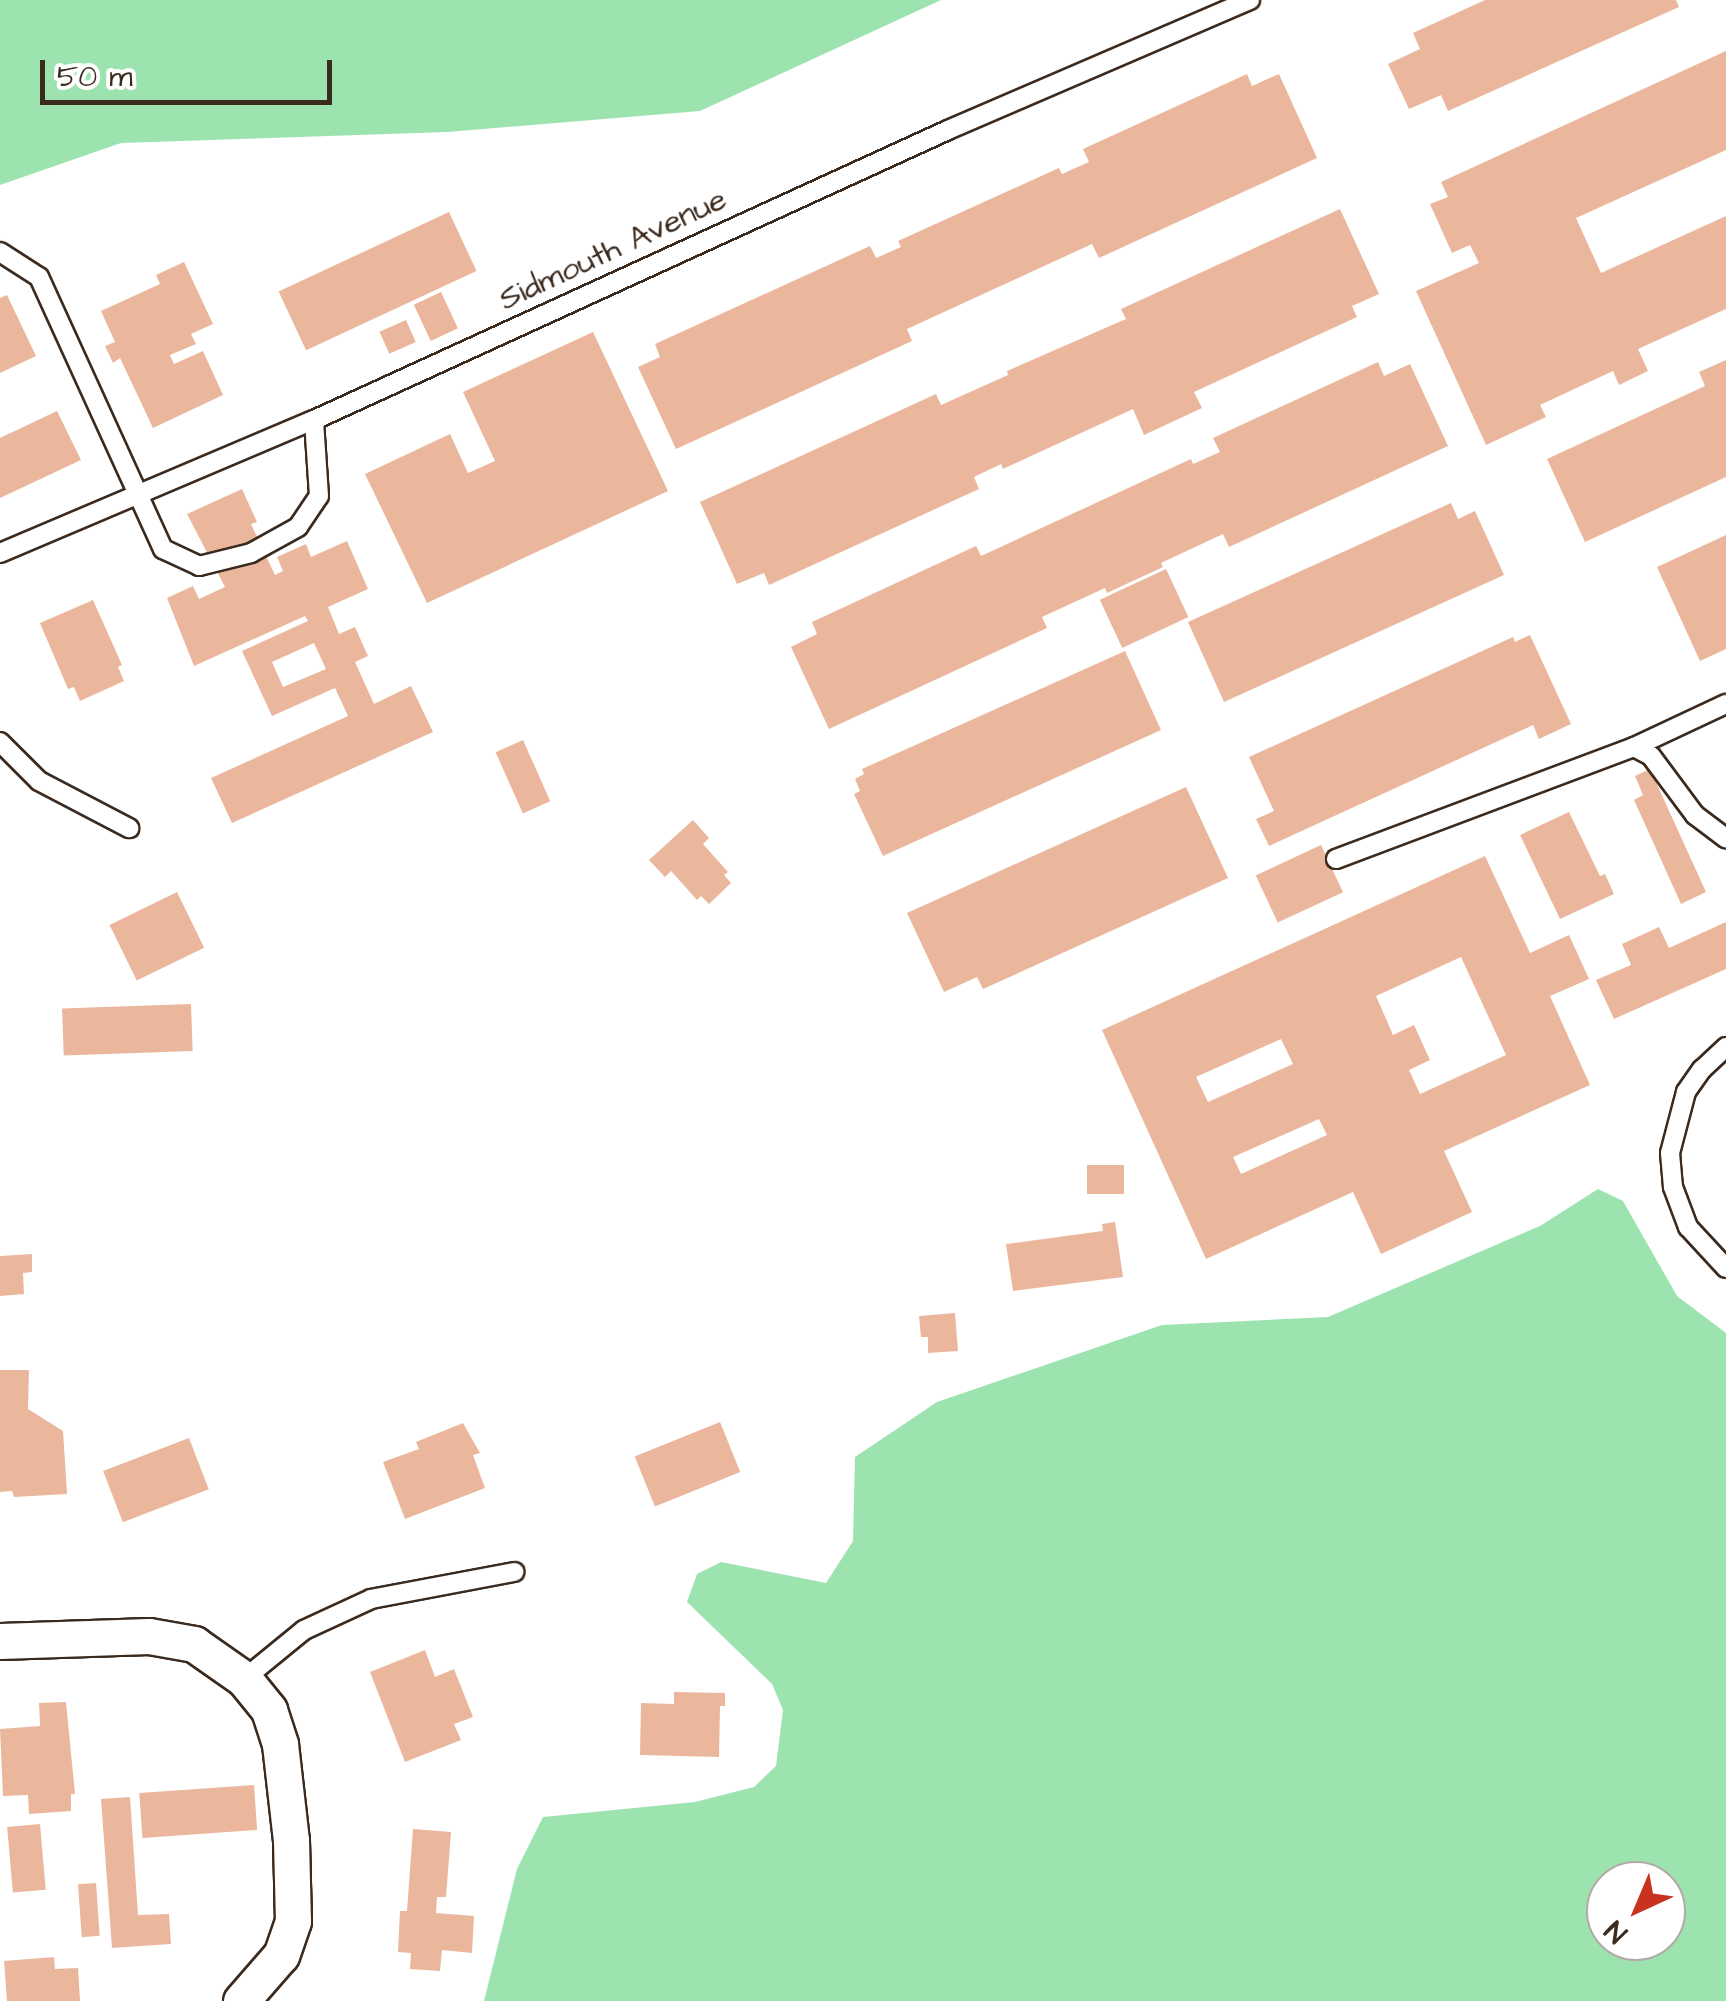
<!DOCTYPE html>
<html>
<head>
<meta charset="utf-8">
<style>
	body { margin:0 }
	#map { position:relative; width:1726px; height:2001px; overflow:hidden; background:#fff; font-family:"Architects Daughter",sans-serif }
	div>[style] { position:absolute }
	.green>* { inset:0; background:#9ce3b0 }
	.building>* { inset:0; background:#eab79c; transform-origin:0 0 }
	.roads { filter:drop-shadow(2px 0 #3b2a1e) drop-shadow(-2px 0 #3b2a1e) drop-shadow(0 2px #3b2a1e) drop-shadow(0 -2px #3b2a1e) }
	.service>* { height:18px; margin:-9px; padding:0 9px; transform-origin:9px; border-radius:9px; background:#fff }
	.minor>* { height:35px; margin:-17.5px; padding:0 17.5px; transform-origin:17.5px; border-radius:17.5px; background:#fff }
	span { translate:-50% -50%; white-space:nowrap; text-align:center; line-height:1.15; -webkit-text-stroke:9px #fff; paint-order:stroke }
	.street-label { font-size:32px; color:#3b2a1e }
	.north { position:absolute; left:1586px; top:1861px; width:100px; height:100px; box-sizing:border-box; background:#fff; border:2px solid #b1aaa5; border-radius:50%; rotate:224deg; font-size:28px; font-weight:700; line-height:40px; text-align:center; color:#3b2a1e }
	.north::after { content:''; display:block; margin:auto; width:35px; height:45px; background:#c8321e; clip-path:polygon(50% 0,100% 100%,50% 72%,0 100%) }
	.scale { position:absolute; left:40px; top:60px; width:292px; height:45px; box-sizing:border-box; border:5px solid #3b2a1e; border-top:0; padding-left:12px; font-size:30px; line-height:35px; white-space:nowrap; color:#3b2a1e; -webkit-text-stroke:8px #fff; paint-order:stroke }
</style>
</head>
<body>
<div id="map">
	<div class="green">
		<div style="clip-path:polygon(0 0,941px 0,700px 111px,447px 132px,121px 143px,0 185px)"></div>
		<div style="clip-path:polygon(evenodd,1598px 1189px,1623px 1201px,1677px 1296px,1726px 1333px,1726px 2001px,484px 2001px,517px 1869px,543px 1817px,695px 1802px,754px 1787px,776px 1766px,783px 1710px,772px 1684px,687px 1602px,697px 1574px,721px 1562px,826px 1583px,853px 1541px,855px 1457px,937px 1402px,1162px 1325px,1328px 1317px,1540px 1226px,1598px 1189px,1666px 1881px,1666px 1941px,1606px 1941px,1606px 1881px,1666px 1881px)"></div>
	</div>
	<div class="building">
		<div style="clip-path:polygon(1485px 0,1676px 0,1679px 7px,1448px 111px,1441px 95px,1409px 109px,1388px 64px,1420px 49px,1413px 33px)"></div>
		<div style="clip-path:polygon(1726px 51px,1726px 150px,1576px 218px,1601px 273px,1726px 216px,1726px 309px,1638px 349px,1648px 371px,1619px 385px,1613px 371px,1540px 405px,1546px 417px,1486px 445px,1416px 291px,1479px 263px,1470px 245px,1452px 253px,1430px 204px,1448px 197px,1441px 182px)"></div>
		<div style="clip-path:polygon(1247px 74px,1252px 86px,1279px 74px,1317px 158px,1099px 258px,1092px 244px,907px 329px,912px 341px,676px 449px,638px 367px,660px 357px,655px 344px,870px 246px,876px 258px,901px 247px,898px 241px,1059px 168px,1062px 174px,1089px 162px,1083px 149px)"></div>
		<div style="clip-path:polygon(1340px 209px,1379px 294px,1352px 306px,1357px 317px,1194px 392px,1202px 408px,1144px 435px,1133px 409px,1003px 469px,1001px 464px,974px 477px,979px 489px,769px 585px,764px 573px,737px 584px,700px 502px,936px 394px,941px 405px,1008px 375px,1007px 371px,1126px 319px,1121px 309px)"></div>
		<div style="left:449px;top:212px;width:65px;height:188px;rotate:65deg"></div>
		<div style="clip-path:polygon(184px 262px,213px 324px,191px 334px,196px 344px,170px 355px,174px 364px,203px 351px,223px 395px,153px 428px,120px 358px,113px 363px,105px 346px,115px 342px,101px 311px,160px 284px,156px 275px)"></div>
		<div style="left:441px;top:292px;width:40px;height:30px;rotate:65deg"></div>
		<div style="clip-path:polygon(7px 295px,36px 356px,0 373px,0 298px)"></div>
		<div style="left:406px;top:320px;width:24px;height:29px;rotate:66deg"></div>
		<div style="clip-path:polygon(593px 332px,668px 491px,427px 603px,365px 474px,450px 434px,468px 473px,495px 461px,463px 392px)"></div>
		<div style="clip-path:polygon(1726px 360px,1726px 477px,1585px 542px,1547px 459px,1705px 386px,1699px 372px)"></div>
		<div style="clip-path:polygon(1378px 362px,1384px 376px,1410px 364px,1448px 446px,1229px 547px,1223px 534px,1161px 563px,1163px 567px,1107px 593px,1105px 588px,1042px 617px,1047px 628px,829px 729px,791px 647px,817px 634px,812px 622px,976px 546px,981px 556px,1191px 459px,1193px 464px,1220px 452px,1213px 438px)"></div>
		<div style="clip-path:polygon(57px 411px,81px 460px,0 498px,0 438px)"></div>
		<div style="clip-path:polygon(evenodd,242px 489px,257px 522px,251px 524px,275px 575px,283px 571px,277px 557px,306px 544px,311px 557px,347px 541px,368px 589px,328px 607px,339px 634px,355px 627px,368px 656px,355px 662px,374px 704px,411px 686px,433px 732px,232px 823px,211px 778px,348px 716px,335px 688px,272px 716px,242px 651px,308px 621px,305px 616px,194px 666px,167px 598px,193px 586px,199px 599px,225px 587px,187px 514px,242px 489px,314px 643px,326px 669px,283px 687px,272px 662px,314px 643px)"></div>
		<div style="clip-path:polygon(1451px 503px,1458px 519px,1475px 511px,1504px 575px,1224px 702px,1188px 622px)"></div>
		<div style="clip-path:polygon(1726px 535px,1726px 649px,1700px 661px,1657px 567px)"></div>
		<div style="left:1166px;top:569px;width:53px;height:73px;rotate:65deg"></div>
		<div style="clip-path:polygon(93px 600px,122px 665px,118px 667px,124px 681px,80px 701px,74px 687px,68px 689px,40px 623px)"></div>
		<div style="clip-path:polygon(1530px 635px,1571px 724px,1539px 739px,1533px 725px,1269px 846px,1256px 819px,1274px 811px,1249px 757px,1513px 637px,1515px 642px)"></div>
		<div style="clip-path:polygon(1125px 651px,1161px 730px,883px 856px,854px 794px,860px 791px,855px 779px,864px 774px,862px 769px)"></div>
		<div style="left:523px;top:740px;width:67px;height:30px;rotate:66deg"></div>
		<div style="clip-path:polygon(1650px 769px,1706px 892px,1681px 904px,1634px 800px,1643px 795px,1635px 776px)"></div>
		<div style="clip-path:polygon(1186px 787px,1228px 878px,983px 989px,977px 977px,944px 992px,907px 913px)"></div>
		<div style="clip-path:polygon(1569px 812px,1600px 876px,1605px 874px,1614px 894px,1560px 919px,1520px 835px)"></div>
		<div style="clip-path:polygon(693px 820px,709px 838px,703px 844px,728px 872px,724px 875px,731px 883px,709px 904px,701px 896px,697px 900px,671px 871px,665px 877px,649px 860px)"></div>
		<div style="left:1321px;top:845px;width:52px;height:72px;rotate:65deg"></div>
		<div style="clip-path:polygon(evenodd,1485px 856px,1530px 953px,1569px 935px,1589px 979px,1550px 996px,1590px 1085px,1444px 1151px,1472px 1212px,1381px 1254px,1353px 1192px,1206px 1259px,1102px 1030px,1485px 856px,1461px 957px,1506px 1055px,1420px 1094px,1409px 1070px,1430px 1060px,1414px 1025px,1393px 1035px,1376px 996px,1461px 957px,1485px 856px,1281px 1039px,1293px 1064px,1208px 1102px,1196px 1077px,1281px 1039px,1485px 856px,1319px 1119px,1327px 1135px,1241px 1174px,1233px 1157px,1319px 1119px)"></div>
		<div style="left:177px;top:892px;width:62px;height:75px;rotate:64deg"></div>
		<div style="clip-path:polygon(1726px 922px,1726px 969px,1614px 1019px,1596px 980px,1631px 965px,1622px 944px,1659px 927px,1669px 948px)"></div>
		<div style="left:191px;top:1004px;width:47px;height:129px;rotate:88deg"></div>
		<div style="left:1087px;top:1165px;width:37px;height:29px"></div>
		<div style="clip-path:polygon(1115px 1222px,1123px 1277px,1013px 1291px,1006px 1244px,1103px 1231px,1102px 1224px)"></div>
		<div style="clip-path:polygon(32px 1254px,32px 1272px,23px 1273px,24px 1294px,0 1296px,0 1256px)"></div>
		<div style="clip-path:polygon(955px 1313px,958px 1351px,928px 1353px,928px 1337px,921px 1337px,919px 1316px)"></div>
		<div style="clip-path:polygon(0 1370px,29px 1370px,28px 1409px,63px 1431px,67px 1494px,14px 1497px,12px 1491px,0 1492px)"></div>
		<div style="left:720px;top:1422px;width:54px;height:92px;rotate:68deg"></div>
		<div style="clip-path:polygon(463px 1423px,480px 1453px,473px 1455px,485px 1488px,405px 1519px,383px 1462px,419px 1449px,416px 1442px)"></div>
		<div style="left:189px;top:1438px;width:55px;height:92px;rotate:69deg"></div>
		<div style="clip-path:polygon(425px 1650px,435px 1677px,454px 1669px,473px 1717px,454px 1724px,461px 1740px,405px 1762px,370px 1672px)"></div>
		<div style="clip-path:polygon(674px 1692px,725px 1693px,725px 1706px,720px 1706px,719px 1757px,640px 1755px,641px 1703px,674px 1704px)"></div>
		<div style="clip-path:polygon(66px 1702px,75px 1794px,71px 1794px,71px 1811px,29px 1814px,28px 1795px,3px 1796px,0 1729px,40px 1726px,39px 1703px)"></div>
		<div style="left:254px;top:1785px;width:45px;height:115px;rotate:86deg"></div>
		<div style="clip-path:polygon(130px 1797px,138px 1915px,169px 1914px,171px 1944px,112px 1948px,101px 1799px)"></div>
		<div style="left:40px;top:1824px;width:66px;height:33px;rotate:85deg"></div>
		<div style="clip-path:polygon(413px 1829px,451px 1832px,446px 1897px,437px 1897px,436px 1913px,474px 1916px,472px 1953px,442px 1950px,440px 1971px,410px 1969px,411px 1953px,398px 1952px,400px 1911px,407px 1911px)"></div>
		<div style="left:96px;top:1883px;width:53px;height:18px;rotate:86deg"></div>
		<div style="clip-path:polygon(54px 1957px,55px 1969px,78px 1968px,80px 2001px,7px 2001px,4px 1961px)"></div>
	</div>
	<div class="roads">
		<div class="service">
			<div style="left:0;top:252px;width:46px;rotate:32.7deg"></div>
			<div style="left:39px;top:277px;width:299px;rotate:65.5deg"></div>
			<div style="left:163px;top:549px;width:40px;rotate:25deg"></div>
			<div style="left:199px;top:566px;width:54px;rotate:-14deg"></div>
			<div style="left:251px;top:553px;width:54px;rotate:-29deg"></div>
			<div style="left:298px;top:527px;width:37px;rotate:-56deg"></div>
			<div style="left:319px;top:496px;width:76px;rotate:-93.8deg"></div>
			<div style="left:0;top:553px;width:341px;rotate:-23deg"></div>
			<div style="left:314px;top:420px;width:697px;rotate:-24.58deg"></div>
			<div style="left:948px;top:130px;width:329px;rotate:-23.3deg"></div>
			<div style="left:0;top:742px;width:55px;rotate:45deg"></div>
			<div style="left:39px;top:781px;width:102px;rotate:27.6deg"></div>
			<div style="left:1634px;top:747px;width:102px;rotate:-25.1deg"></div>
			<div style="left:1336px;top:859px;width:318px;rotate:-20.6deg"></div>
			<div style="left:1634px;top:747px;width:19px;rotate:28deg"></div>
			<div style="left:1651px;top:756px;width:74px;rotate:53.3deg"></div>
			<div style="left:1695px;top:815px;width:39px;rotate:37deg"></div>
			<div style="left:1726px;top:1047px;width:33px;rotate:137deg"></div>
			<div style="left:1702px;top:1069px;width:28px;rotate:125deg"></div>
			<div style="left:1686px;top:1092px;width:63px;rotate:104.7deg"></div>
			<div style="left:1670px;top:1153px;width:34px;rotate:85deg"></div>
			<div style="left:1673px;top:1187px;width:43px;rotate:69.4deg"></div>
			<div style="left:1688px;top:1227px;width:56px;rotate:47.2deg"></div>
			<div style="left:244px;top:1679px;width:77px;rotate:-39.2deg"></div>
			<div style="left:304px;top:1630px;width:74px;rotate:-24.8deg"></div>
			<div style="left:371px;top:1599px;width:146px;rotate:-10.7deg"></div>
		</div>
		<div class="minor">
			<div style="left:0;top:1641px;width:149px;rotate:-1.9deg"></div>
			<div style="left:149px;top:1636px;width:46px;rotate:10.1deg"></div>
			<div style="left:194px;top:1644px;width:61px;rotate:35deg"></div>
			<div style="left:244px;top:1679px;width:40px;rotate:51deg"></div>
			<div style="left:269px;top:1710px;width:36px;rotate:72deg"></div>
			<div style="left:280px;top:1744px;width:97px;rotate:83.5deg"></div>
			<div style="left:291px;top:1840px;width:81px;rotate:88.6deg"></div>
			<div style="left:293px;top:1921px;width:36px;rotate:109deg"></div>
			<div style="left:281px;top:1955px;width:61px;rotate:131deg"></div>
		</div>
	</div>
	<div class="street-label">
		<span style="left:613px;top:250px;rotate:-25deg">Sidmouth Avenue</span>
	</div>
	<div class="north">N</div>
	<div class="scale">50 m</div>
</div>
</body>
</html>
